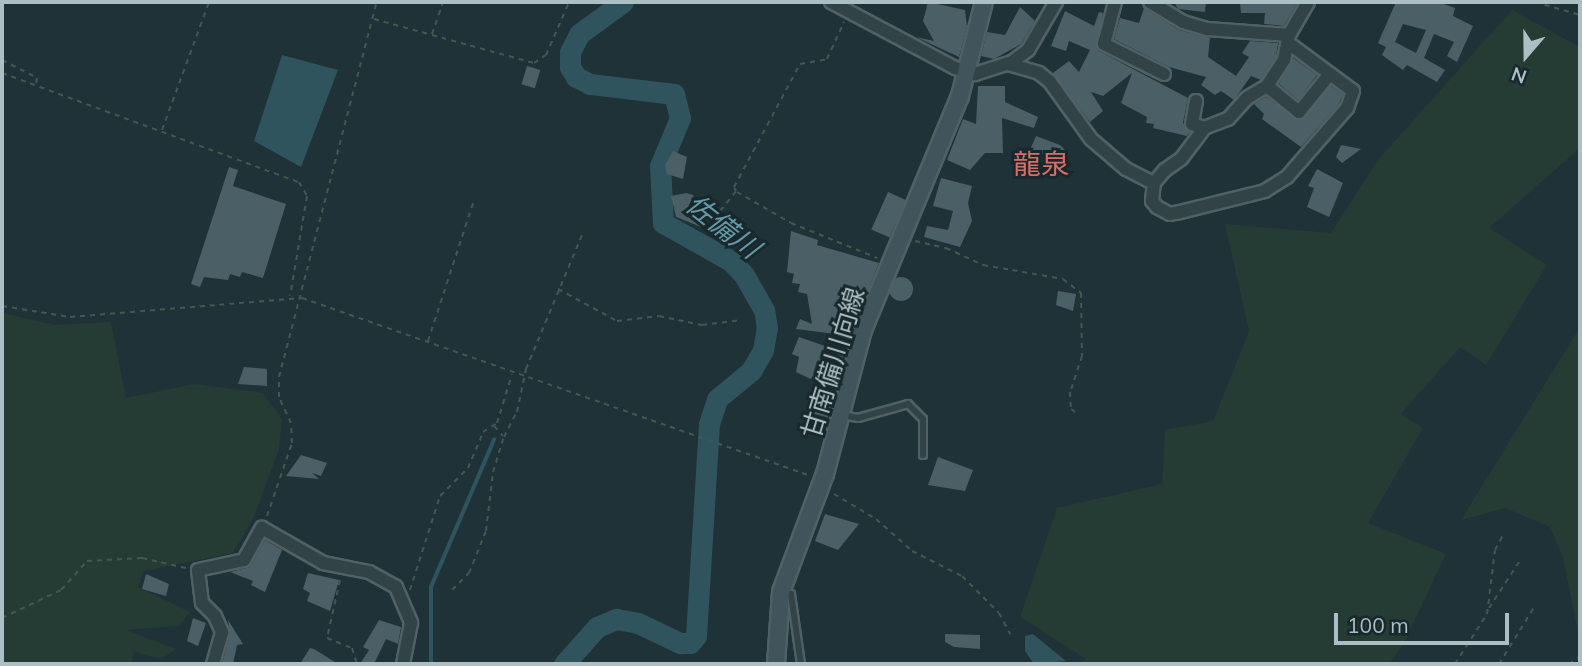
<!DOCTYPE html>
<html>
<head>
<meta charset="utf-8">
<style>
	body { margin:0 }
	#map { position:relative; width:1582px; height:666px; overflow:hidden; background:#1f3237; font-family:Mulish,"Noto Sans JP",sans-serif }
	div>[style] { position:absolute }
	.green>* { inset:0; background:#243c34 }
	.water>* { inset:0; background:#30545d }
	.stream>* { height:3.5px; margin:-1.75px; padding:0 1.75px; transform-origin:1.75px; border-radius:1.75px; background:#30545d }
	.river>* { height:21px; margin:-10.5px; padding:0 10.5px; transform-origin:10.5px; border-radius:10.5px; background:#30545d }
	.building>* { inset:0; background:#4a6066; transform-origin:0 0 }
	.round { border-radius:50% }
	.path>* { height:2px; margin-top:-1px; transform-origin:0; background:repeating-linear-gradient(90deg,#405851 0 5px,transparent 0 10px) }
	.roads { filter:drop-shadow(2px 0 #506166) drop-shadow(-2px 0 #506166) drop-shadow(0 2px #506166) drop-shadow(0 -2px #506166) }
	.service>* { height:6px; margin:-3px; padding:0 3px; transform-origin:3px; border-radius:3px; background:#324347 }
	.minor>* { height:12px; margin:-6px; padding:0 6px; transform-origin:6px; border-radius:6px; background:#324347 }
	.secondary>* { height:16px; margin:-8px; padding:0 8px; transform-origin:8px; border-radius:8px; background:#40545b }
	span { translate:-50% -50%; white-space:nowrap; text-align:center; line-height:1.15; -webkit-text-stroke:6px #18282c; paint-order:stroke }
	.street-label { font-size:26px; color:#acbfc5 }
	.neighbourhood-label { font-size:28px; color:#d96e68 }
	.water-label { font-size:28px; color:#6498a5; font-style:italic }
	.frame { position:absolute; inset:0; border:4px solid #acbfc5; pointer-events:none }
	.north { position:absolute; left:1491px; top:21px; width:70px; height:70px; -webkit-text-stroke:5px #18282c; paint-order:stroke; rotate:200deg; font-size:19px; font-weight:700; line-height:28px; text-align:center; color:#acbfc5 }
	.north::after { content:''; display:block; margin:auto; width:24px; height:32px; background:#acbfc5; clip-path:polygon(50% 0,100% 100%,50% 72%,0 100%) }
	.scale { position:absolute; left:1334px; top:613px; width:175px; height:32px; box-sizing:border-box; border:4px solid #acbfc5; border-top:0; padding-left:9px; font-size:21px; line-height:24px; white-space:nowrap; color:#acbfc5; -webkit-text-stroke:5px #18282c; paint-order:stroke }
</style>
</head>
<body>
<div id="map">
	<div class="green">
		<div style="clip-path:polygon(1512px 10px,1580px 47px,1580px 148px,1489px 228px,1547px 265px,1486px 365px,1460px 347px,1401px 414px,1423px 428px,1368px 523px,1446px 554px,1404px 643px,1389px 664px,1079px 664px,1086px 659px,1020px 617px,1057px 508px,1162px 484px,1165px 430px,1213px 421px,1249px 331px,1225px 224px,1331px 233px,1377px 161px)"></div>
		<div style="clip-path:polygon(2px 313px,55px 325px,111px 322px,126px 398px,194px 384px,263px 393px,282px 419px,279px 449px,255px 515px,233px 553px,143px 571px,138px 587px,190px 612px,179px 626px,126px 630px,176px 649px,161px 659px,134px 652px,131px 664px,2px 664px)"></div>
		<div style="clip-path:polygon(1580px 327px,1580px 641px,1563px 558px,1550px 527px,1505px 508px,1461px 520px)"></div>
	</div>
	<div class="water">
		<div style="clip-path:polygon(282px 55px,338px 70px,301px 167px,254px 141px)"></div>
		<div style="clip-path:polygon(1033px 634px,1066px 661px,1034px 664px,1025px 651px,1025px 636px)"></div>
	</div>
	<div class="stream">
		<div style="left:431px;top:664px;width:77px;rotate:-90deg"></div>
		<div style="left:431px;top:587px;width:160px;rotate:-66.8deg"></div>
	</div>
	<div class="river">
		<div style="left:564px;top:664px;width:50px;rotate:-48.3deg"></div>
		<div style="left:597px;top:627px;width:21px;rotate:-23deg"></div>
		<div style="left:616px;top:619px;width:22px;rotate:10deg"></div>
		<div style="left:638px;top:623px;width:47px;rotate:25.5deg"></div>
		<div style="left:680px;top:643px;width:10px"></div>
		<div style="left:690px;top:643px;width:9px;rotate:-49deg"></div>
		<div style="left:696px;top:636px;width:212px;rotate:-86.5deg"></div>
		<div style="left:709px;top:424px;width:26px;rotate:-72deg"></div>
		<div style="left:717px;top:399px;width:44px;rotate:-39.5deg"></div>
		<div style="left:751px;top:371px;width:24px;rotate:-60deg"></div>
		<div style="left:763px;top:350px;width:22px;rotate:-80deg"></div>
		<div style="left:767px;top:328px;width:18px;rotate:-99deg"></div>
		<div style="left:764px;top:310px;width:40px;rotate:-119.7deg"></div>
		<div style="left:744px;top:275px;width:19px;rotate:-133deg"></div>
		<div style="left:731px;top:261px;width:78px;rotate:-150.8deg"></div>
		<div style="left:663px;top:223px;width:57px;rotate:-93deg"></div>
		<div style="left:660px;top:166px;width:52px;rotate:-67.4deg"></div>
		<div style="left:680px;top:118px;width:25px;rotate:-104deg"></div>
		<div style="left:674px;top:94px;width:85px;rotate:-173.2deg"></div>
		<div style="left:590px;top:84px;width:16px;rotate:-153deg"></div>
		<div style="left:576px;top:77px;width:12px;rotate:-121deg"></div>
		<div style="left:570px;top:67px;width:15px;rotate:-90deg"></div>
		<div style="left:570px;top:52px;width:20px;rotate:-63deg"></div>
		<div style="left:579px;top:34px;width:54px;rotate:-36deg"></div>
	</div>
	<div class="building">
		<div style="clip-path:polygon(928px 2px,965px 10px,967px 27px,959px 57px,916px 37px,934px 41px,923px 21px)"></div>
		<div style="clip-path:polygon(1174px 2px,1206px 2px,1205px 12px,1178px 9px)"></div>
		<div style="clip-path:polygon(1240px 2px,1298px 2px,1284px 26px,1264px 24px,1265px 13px,1241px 13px)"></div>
		<div style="clip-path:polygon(evenodd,1396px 2px,1438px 2px,1455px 8px,1453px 16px,1473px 26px,1457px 62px,1447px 56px,1454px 42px,1434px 34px,1424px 58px,1445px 70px,1437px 82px,1407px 65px,1403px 70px,1382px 55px,1386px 47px,1378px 43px,1396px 2px,1403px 24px,1426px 30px,1416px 53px,1395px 42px,1403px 24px)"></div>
		<div style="clip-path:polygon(1020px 7px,1035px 21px,1021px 44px,994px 59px,981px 56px,987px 32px,1005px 35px)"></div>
		<div style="clip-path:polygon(1144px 8px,1179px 30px,1210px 38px,1208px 57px,1236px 76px,1249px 57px,1242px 53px,1250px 41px,1278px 43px,1276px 57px,1261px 80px,1251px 76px,1234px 100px,1221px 91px,1215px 95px,1201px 85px,1206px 77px,1169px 67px,1114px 39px,1120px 18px,1139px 23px)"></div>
		<div style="clip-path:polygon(1065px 11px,1094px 26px,1099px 12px,1103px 13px,1097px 50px,1188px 98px,1183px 123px,1190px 132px,1187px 136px,1153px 128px,1154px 124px,1146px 123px,1147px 117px,1121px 103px,1132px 73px,1103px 96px,1091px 92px,1103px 111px,1090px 122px,1053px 73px,1069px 61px,1079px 72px,1090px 50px,1069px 41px,1066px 51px,1051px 46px)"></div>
		<div style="clip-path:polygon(1293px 58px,1317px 75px,1298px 100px,1279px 84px)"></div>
		<div style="left:527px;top:66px;width:14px;height:19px;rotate:17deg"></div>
		<div style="clip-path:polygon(978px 86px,1005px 86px,1005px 102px,1038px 117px,1034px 128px,1002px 118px,1003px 153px,985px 153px,970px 170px,947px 160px,963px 119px,976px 124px)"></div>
		<div style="clip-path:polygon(1331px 86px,1343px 94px,1339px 104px,1301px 147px,1262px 119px,1264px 114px,1254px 104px,1266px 97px,1301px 120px)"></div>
		<div style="clip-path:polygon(1036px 136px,1060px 145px,1066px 151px,1062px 160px,1030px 150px)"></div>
		<div style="clip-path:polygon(1341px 145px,1361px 149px,1342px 163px,1336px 157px)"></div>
		<div style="clip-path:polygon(673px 151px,687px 157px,683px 179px,667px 174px,665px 165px)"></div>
		<div style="clip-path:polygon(229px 167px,238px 170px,233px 186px,286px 204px,263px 278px,242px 272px,240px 277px,230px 274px,228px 280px,204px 277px,200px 287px,191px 284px)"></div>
		<div style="clip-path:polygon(1317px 169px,1343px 183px,1329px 217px,1307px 207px,1314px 188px,1308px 186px)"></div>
		<div style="clip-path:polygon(941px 178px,972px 186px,968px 203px,972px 221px,960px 247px,924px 237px,927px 226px,948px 230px,953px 211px,933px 206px)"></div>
		<div style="left:888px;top:192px;width:20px;height:41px;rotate:24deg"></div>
		<div style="clip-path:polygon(686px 193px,693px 195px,701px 227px,676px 217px,671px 196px)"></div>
		<div style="left:715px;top:220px;width:22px;height:14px;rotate:30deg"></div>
		<div style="clip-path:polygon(791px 231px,818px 240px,817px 245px,879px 263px,866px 296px,860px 295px,851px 336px,796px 329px,800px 319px,812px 324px,807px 294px,798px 292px,800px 284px,792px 283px,794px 274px,787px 272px)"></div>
		<div class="round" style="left:889px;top:277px;width:24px;height:24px"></div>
		<div style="clip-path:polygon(1058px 291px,1076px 294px,1073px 311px,1056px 305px)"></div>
		<div style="clip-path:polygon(799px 337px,845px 353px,837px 373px,831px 370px,825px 386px,796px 372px,799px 357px,792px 354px)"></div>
		<div style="clip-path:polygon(244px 367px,267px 369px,267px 386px,238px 384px)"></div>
		<div style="left:818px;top:392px;width:16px;height:22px;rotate:15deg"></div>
		<div style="clip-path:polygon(301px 455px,327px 463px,321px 476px,312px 473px,319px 479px,286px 476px)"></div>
		<div style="clip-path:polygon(938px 457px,973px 470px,965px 491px,928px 485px)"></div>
		<div style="clip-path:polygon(825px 514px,859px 524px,838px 550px,815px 541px)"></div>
		<div style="clip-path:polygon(265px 540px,282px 550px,265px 592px,251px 585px,253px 581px,230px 572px,250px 567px)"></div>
		<div style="clip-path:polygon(308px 573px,339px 580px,330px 611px,307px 601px,310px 593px,303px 589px)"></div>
		<div style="clip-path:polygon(146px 574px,169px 584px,166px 596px,142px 589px)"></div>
		<div style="clip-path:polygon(193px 618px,206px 623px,198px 646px,187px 641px)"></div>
		<div style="clip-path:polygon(228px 620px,243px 644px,237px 645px,233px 664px,222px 664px,230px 634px)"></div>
		<div style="clip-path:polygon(379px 620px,401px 627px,398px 644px,386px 639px,374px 664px,360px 664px,369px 650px,363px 647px)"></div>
		<div style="clip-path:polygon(945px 634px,980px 635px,980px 649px,954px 647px,945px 642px)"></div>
		<div style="clip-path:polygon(310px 648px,314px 649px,338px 664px,300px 664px)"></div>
	</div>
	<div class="path">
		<div style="left:1535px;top:2px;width:47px;rotate:16.1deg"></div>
		<div style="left:374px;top:19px;width:166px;rotate:15.4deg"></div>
		<div style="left:534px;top:63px;width:14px;rotate:-34deg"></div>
		<div style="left:546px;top:55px;width:58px;rotate:-66.5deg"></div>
		<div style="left:432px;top:34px;width:34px;rotate:-71deg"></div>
		<div style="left:2px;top:60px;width:39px;rotate:27deg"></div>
		<div style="left:37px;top:78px;width:6px;rotate:99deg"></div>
		<div style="left:2px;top:73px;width:316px;rotate:20.2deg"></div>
		<div style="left:299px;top:182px;width:16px;rotate:60deg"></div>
		<div style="left:307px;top:196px;width:101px;rotate:99.6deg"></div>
		<div style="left:162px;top:130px;width:136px;rotate:-69.8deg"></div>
		<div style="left:737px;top:192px;width:62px;rotate:29.9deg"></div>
		<div style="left:791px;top:223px;width:93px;rotate:22.1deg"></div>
		<div style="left:720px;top:211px;width:26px;rotate:-51deg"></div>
		<div style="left:736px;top:191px;width:4px;rotate:-117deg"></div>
		<div style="left:734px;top:187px;width:140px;rotate:-61.8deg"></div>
		<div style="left:800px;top:64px;width:27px;rotate:-10deg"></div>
		<div style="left:827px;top:59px;width:41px;rotate:-65.3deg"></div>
		<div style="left:915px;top:241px;width:32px;rotate:13deg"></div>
		<div style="left:946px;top:248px;width:41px;rotate:24.7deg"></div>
		<div style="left:983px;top:265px;width:81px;rotate:9.9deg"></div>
		<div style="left:1063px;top:279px;width:23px;rotate:38deg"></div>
		<div style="left:1081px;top:293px;width:63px;rotate:89.1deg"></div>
		<div style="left:1082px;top:356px;width:38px;rotate:108deg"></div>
		<div style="left:1070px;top:392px;width:17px;rotate:87deg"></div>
		<div style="left:1071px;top:409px;width:9px;rotate:36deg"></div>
		<div style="left:558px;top:289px;width:67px;rotate:28.5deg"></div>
		<div style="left:617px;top:321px;width:42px;rotate:-6.8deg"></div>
		<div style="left:659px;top:316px;width:44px;rotate:11.8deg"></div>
		<div style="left:702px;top:325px;width:40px;rotate:-7.1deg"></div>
		<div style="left:2px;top:306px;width:69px;rotate:9.2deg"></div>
		<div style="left:70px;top:317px;width:233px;rotate:-4.7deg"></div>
		<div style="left:302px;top:298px;width:536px;rotate:19.28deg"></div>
		<div style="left:428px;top:341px;width:145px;rotate:-71.9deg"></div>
		<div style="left:494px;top:426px;width:13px;rotate:48deg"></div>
		<div style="left:834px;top:494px;width:49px;rotate:30.8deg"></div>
		<div style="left:876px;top:519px;width:48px;rotate:41.6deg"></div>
		<div style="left:912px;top:551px;width:56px;rotate:26.6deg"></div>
		<div style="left:962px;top:576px;width:52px;rotate:45deg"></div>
		<div style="left:999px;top:613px;width:24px;rotate:62deg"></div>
		<div style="left:267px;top:516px;width:77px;rotate:-71.1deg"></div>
		<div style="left:292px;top:443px;width:20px;rotate:-93deg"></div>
		<div style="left:291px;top:423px;width:29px;rotate:-115deg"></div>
		<div style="left:279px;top:397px;width:20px;rotate:-90deg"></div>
		<div style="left:279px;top:377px;width:388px;rotate:-75.4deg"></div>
		<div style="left:340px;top:580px;width:59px;rotate:102.6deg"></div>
		<div style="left:327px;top:638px;width:27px;rotate:22deg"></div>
		<div style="left:352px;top:648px;width:17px;rotate:73deg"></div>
		<div style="left:410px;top:590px;width:99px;rotate:-72.3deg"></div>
		<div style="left:440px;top:496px;width:40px;rotate:-45deg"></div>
		<div style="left:468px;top:468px;width:39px;rotate:-67deg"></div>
		<div style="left:483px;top:432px;width:17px;rotate:-33deg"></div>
		<div style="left:497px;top:423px;width:51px;rotate:-73deg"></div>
		<div style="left:452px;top:590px;width:24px;rotate:-45deg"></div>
		<div style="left:469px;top:573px;width:45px;rotate:-68deg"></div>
		<div style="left:486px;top:531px;width:59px;rotate:-83.2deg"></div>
		<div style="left:493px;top:472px;width:37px;rotate:-73deg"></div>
		<div style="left:504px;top:437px;width:28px;rotate:-63deg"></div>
		<div style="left:517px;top:412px;width:44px;rotate:-78.2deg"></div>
		<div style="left:526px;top:369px;width:145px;rotate:-67.3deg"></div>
		<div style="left:1489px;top:608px;width:55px;rotate:-56.9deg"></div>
		<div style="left:2px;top:618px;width:65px;rotate:-25.4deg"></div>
		<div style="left:61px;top:590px;width:39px;rotate:-48deg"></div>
		<div style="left:87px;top:561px;width:55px;rotate:-3.1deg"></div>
		<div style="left:142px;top:558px;width:45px;rotate:12.8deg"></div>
		<div style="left:1455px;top:664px;width:59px;rotate:-57.4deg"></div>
		<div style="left:1487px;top:614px;width:64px;rotate:-82.9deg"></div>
		<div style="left:1495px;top:550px;width:19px;rotate:-62deg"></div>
		<div style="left:1499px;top:664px;width:70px;rotate:-58.3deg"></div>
		<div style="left:1569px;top:664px;width:14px;rotate:-36deg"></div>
	</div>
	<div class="roads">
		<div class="service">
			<div style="left:842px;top:415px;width:16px;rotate:11deg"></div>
			<div style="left:858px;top:418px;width:52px;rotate:-15.6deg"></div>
			<div style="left:908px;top:404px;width:21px;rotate:45deg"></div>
			<div style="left:923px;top:419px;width:36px;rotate:90deg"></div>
			<div style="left:783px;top:592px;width:8px;rotate:14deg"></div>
			<div style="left:791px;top:594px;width:71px;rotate:81.9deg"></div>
		</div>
		<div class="minor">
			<div style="left:831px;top:2px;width:140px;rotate:28deg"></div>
			<div style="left:955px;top:68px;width:21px;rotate:17deg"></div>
			<div style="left:975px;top:74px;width:39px;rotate:-18deg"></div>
			<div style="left:1012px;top:62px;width:20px;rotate:-37deg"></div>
			<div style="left:1028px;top:50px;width:56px;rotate:-59.7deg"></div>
			<div style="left:1115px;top:2px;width:43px;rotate:104.7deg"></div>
			<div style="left:1104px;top:44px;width:67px;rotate:26.6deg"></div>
			<div style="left:1150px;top:2px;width:39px;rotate:31deg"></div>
			<div style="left:1183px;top:22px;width:26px;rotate:16deg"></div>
			<div style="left:1208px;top:29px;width:81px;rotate:4.2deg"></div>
			<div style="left:1291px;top:45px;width:77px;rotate:36.6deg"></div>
			<div style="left:1353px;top:91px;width:18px;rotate:109deg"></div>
			<div style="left:1347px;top:108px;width:91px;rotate:131deg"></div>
			<div style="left:1287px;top:177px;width:26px;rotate:148deg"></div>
			<div style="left:1265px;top:191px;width:88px;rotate:166.1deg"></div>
			<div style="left:1180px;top:212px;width:10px;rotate:169deg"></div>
			<div style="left:1170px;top:214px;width:15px;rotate:-152deg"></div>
			<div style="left:1157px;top:207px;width:8px;rotate:-130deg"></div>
			<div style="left:1152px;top:201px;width:18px;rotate:-84deg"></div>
			<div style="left:1154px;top:183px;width:17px;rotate:-50deg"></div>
			<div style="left:1165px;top:170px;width:19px;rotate:-35deg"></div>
			<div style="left:1181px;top:159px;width:39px;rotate:-53deg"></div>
			<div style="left:1204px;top:128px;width:26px;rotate:-21deg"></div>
			<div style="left:1228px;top:119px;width:28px;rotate:-48deg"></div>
			<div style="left:1247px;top:98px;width:23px;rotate:-31deg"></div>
			<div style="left:1267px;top:86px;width:31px;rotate:-57deg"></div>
			<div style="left:1284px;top:60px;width:25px;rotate:-79deg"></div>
			<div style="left:1289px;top:35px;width:38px;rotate:-60deg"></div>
			<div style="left:1008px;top:64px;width:32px;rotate:16deg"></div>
			<div style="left:1039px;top:73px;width:14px;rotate:39deg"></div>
			<div style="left:1050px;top:82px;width:70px;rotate:54.3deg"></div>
			<div style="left:1091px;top:139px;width:46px;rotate:40.6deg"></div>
			<div style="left:1126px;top:169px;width:31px;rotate:27deg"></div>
			<div style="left:1267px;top:86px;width:41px;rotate:39.1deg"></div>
			<div style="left:1299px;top:112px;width:48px;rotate:-51deg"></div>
			<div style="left:1196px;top:101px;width:23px;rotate:100deg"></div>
			<div style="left:1192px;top:124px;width:13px;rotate:18deg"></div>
			<div style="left:213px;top:664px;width:33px;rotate:-74deg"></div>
			<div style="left:222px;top:632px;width:17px;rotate:-114deg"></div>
			<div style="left:215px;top:616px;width:18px;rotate:-135deg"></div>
			<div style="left:202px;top:603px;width:33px;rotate:-97deg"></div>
			<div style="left:198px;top:570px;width:47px;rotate:-12.3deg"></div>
			<div style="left:244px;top:560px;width:37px;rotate:-61deg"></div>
			<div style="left:262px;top:528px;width:70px;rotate:29.8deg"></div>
			<div style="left:323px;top:563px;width:47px;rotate:11.1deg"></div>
			<div style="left:369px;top:572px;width:31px;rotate:29deg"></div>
			<div style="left:396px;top:587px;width:39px;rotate:67deg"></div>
			<div style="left:411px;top:623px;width:42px;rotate:101deg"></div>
		</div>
		<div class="secondary">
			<div style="left:776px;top:664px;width:72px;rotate:-86deg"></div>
			<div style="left:781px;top:592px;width:126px;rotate:-69.6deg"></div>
			<div style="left:825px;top:474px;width:149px;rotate:-75.2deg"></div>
			<div style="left:863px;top:330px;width:253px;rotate:-67.5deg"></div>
			<div style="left:960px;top:96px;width:97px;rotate:-75.7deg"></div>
		</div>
	</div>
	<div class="street-label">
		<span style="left:833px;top:363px;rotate:-73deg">甘南備川向線</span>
	</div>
	<div class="neighbourhood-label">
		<span style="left:1041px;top:164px">龍泉</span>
	</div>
	<div class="water-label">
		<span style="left:723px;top:226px;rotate:38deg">佐備川</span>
	</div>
	<div class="frame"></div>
	<div class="north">N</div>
	<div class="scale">100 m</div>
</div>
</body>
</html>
